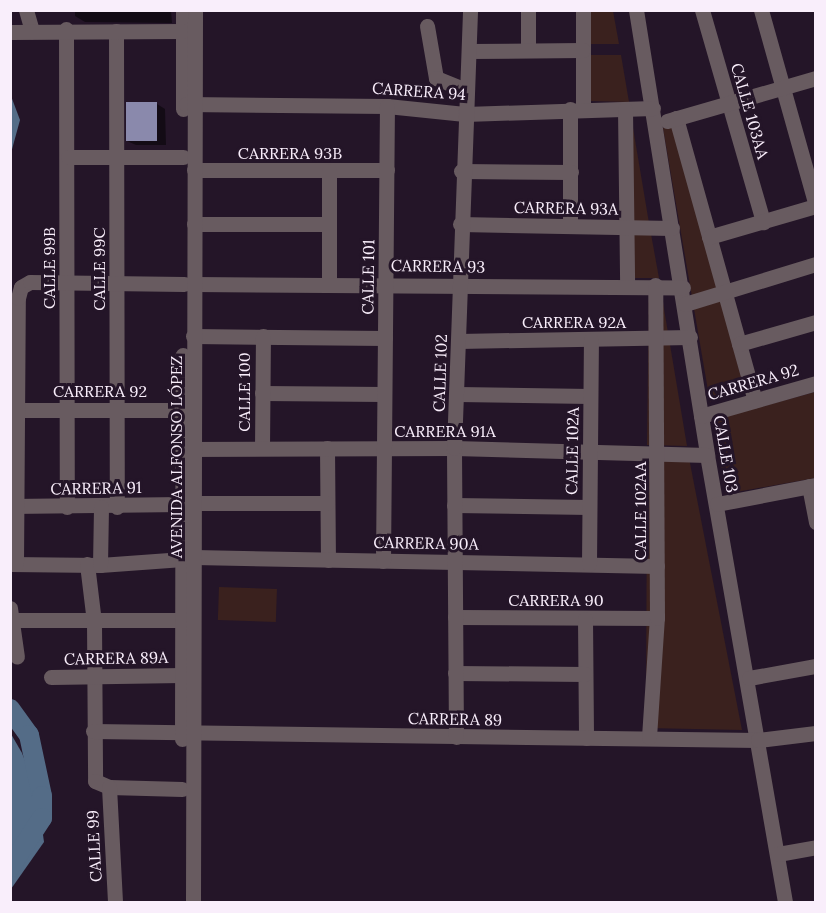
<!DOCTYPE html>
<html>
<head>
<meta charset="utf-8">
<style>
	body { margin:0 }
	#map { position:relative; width:826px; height:913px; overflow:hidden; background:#241528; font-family:Lora,serif }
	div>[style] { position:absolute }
	.green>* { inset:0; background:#3a211e; transform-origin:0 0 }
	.water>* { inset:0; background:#546c87 }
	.shadow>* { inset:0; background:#0007 }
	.river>* { height:20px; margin:-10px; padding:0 10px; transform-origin:10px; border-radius:10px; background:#546c87 }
	.building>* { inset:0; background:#8a89ac; transform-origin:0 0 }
	.minor>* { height:15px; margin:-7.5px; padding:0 7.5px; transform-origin:7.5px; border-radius:7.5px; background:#685b60 }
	span { translate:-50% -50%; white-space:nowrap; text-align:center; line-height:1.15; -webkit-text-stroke:6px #241528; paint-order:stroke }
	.street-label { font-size:16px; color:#f9eefb }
	.frame { position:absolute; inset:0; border:12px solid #f9eefb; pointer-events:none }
</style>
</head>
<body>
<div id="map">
	<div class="green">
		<div style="clip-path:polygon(588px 11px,613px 11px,619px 44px,588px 44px)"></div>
		<div style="clip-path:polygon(589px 55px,621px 55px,629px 102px,590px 101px)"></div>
		<div style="clip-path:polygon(632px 122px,649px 223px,630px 222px)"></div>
		<div style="clip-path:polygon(674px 124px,745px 392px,710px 402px,663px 128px)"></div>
		<div style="clip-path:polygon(631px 234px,651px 234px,659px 278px,632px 278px)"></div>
		<div style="clip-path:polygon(649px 290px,661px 291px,687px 446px,647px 445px)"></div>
		<div style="clip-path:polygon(815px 392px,815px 478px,725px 494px,713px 420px)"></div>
		<div style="clip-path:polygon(647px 457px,689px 458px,742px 730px,646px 728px)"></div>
		<div style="left:219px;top:587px;width:58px;height:33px;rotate:2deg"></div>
	</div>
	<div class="water">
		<div style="clip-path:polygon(11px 96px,20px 120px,11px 153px,10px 96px)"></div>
		<div style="clip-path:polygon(11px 734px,22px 753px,37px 792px,44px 842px,11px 889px)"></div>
	</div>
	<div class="shadow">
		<div style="clip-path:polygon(75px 10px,171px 10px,172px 23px,85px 22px,75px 16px)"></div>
		<div style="clip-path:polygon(157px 104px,165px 109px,166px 145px,136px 145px,127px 141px)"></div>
	</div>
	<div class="river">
		<div style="left:10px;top:709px;width:32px;rotate:54deg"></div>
		<div style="left:29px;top:735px;width:62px;rotate:78deg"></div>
		<div style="left:42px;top:796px;width:22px;rotate:90deg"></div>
		<div style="left:42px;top:818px;width:59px;rotate:123.1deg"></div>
	</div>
	<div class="building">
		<div style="left:157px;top:102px;width:39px;height:31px;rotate:90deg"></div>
	</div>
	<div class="minor">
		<div style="left:26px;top:10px;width:22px;rotate:74deg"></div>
		<div style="left:183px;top:10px;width:99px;rotate:90deg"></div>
		<div style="left:583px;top:10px;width:99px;rotate:90deg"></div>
		<div style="left:636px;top:10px;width:451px;rotate:80.9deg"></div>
		<div style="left:707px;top:455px;width:454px;rotate:80.1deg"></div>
		<div style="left:702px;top:10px;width:221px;rotate:73.9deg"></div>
		<div style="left:761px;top:10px;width:204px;rotate:74.3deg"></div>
		<div style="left:427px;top:26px;width:53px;rotate:80.2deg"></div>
		<div style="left:436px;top:78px;width:32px;rotate:22deg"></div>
		<div style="left:66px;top:29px;width:478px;rotate:89.9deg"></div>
		<div style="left:116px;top:31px;width:476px;rotate:89.9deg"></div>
		<div style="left:10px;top:32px;width:173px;rotate:-0.3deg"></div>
		<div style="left:528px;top:49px;width:39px;rotate:-90deg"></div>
		<div style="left:469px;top:51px;width:114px;rotate:-0.5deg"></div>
		<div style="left:186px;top:104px;width:201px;rotate:0.6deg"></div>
		<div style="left:387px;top:106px;width:78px;rotate:5.9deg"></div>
		<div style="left:465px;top:114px;width:188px;rotate:-1.8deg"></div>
		<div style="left:570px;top:109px;width:117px;rotate:90deg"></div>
		<div style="left:625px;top:109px;width:176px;rotate:89.3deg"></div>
		<div style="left:676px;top:118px;width:293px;rotate:74.4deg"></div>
		<div style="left:667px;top:121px;width:155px;rotate:-16.1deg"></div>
		<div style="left:68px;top:157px;width:115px"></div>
		<div style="left:194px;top:170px;width:193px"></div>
		<div style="left:461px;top:171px;width:110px;rotate:0.5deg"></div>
		<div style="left:194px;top:224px;width:134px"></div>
		<div style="left:460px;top:224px;width:212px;rotate:1.1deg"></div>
		<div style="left:709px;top:237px;width:111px;rotate:-16.2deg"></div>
		<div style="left:329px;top:283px;width:112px;rotate:-90deg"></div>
		<div style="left:194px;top:284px;width:489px;rotate:0.4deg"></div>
		<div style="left:685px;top:304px;width:137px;rotate:-17deg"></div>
		<div style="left:193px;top:336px;width:192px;rotate:0.6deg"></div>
		<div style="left:459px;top:341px;width:231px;rotate:-1deg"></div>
		<div style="left:739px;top:344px;width:80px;rotate:-15.9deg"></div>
		<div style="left:262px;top:393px;width:122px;rotate:0.5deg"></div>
		<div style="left:458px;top:394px;width:132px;rotate:0.9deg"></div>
		<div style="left:17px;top:410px;width:166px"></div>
		<div style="left:701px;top:416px;width:120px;rotate:-16deg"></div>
		<div style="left:262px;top:448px;width:112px;rotate:-89.5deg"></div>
		<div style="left:327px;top:448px;width:112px;rotate:89.5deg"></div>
		<div style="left:185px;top:449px;width:269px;rotate:-0.2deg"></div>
		<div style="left:454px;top:448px;width:253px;rotate:1.6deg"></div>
		<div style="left:809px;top:486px;width:37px;rotate:79deg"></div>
		<div style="left:195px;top:503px;width:132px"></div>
		<div style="left:717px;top:504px;width:101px;rotate:-10.9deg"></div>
		<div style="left:454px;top:505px;width:135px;rotate:0.8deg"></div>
		<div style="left:10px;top:506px;width:173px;rotate:-0.7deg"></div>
		<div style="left:194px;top:557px;width:463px;rotate:1.1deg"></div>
		<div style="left:383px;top:561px;width:455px;rotate:-89.5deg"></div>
		<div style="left:10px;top:564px;width:90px;rotate:0.6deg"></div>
		<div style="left:100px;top:565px;width:83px;rotate:-4.1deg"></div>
		<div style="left:16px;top:564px;width:266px;rotate:-89.6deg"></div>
		<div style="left:18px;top:298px;width:11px;rotate:-75deg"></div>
		<div style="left:21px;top:287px;width:10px;rotate:-29deg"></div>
		<div style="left:30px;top:282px;width:154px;rotate:0.7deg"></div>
		<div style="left:87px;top:564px;width:58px;rotate:83.1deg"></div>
		<div style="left:94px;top:622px;width:159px;rotate:89.6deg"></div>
		<div style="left:95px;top:781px;width:15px;rotate:23deg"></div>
		<div style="left:109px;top:787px;width:73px;rotate:1.6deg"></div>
		<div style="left:589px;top:564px;width:224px;rotate:-89.5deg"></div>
		<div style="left:100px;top:565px;width:58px;rotate:-89deg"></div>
		<div style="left:10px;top:608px;width:49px;rotate:81.9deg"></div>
		<div style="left:455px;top:617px;width:202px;rotate:0.3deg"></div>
		<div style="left:585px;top:619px;width:119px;rotate:89.5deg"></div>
		<div style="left:10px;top:620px;width:173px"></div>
		<div style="left:455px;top:673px;width:130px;rotate:0.4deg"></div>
		<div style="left:51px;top:677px;width:131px;rotate:-0.9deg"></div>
		<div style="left:749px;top:678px;width:68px;rotate:-10.2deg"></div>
		<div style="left:93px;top:731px;width:665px;rotate:0.78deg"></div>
		<div style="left:758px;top:740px;width:58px;rotate:-6.9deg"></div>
		<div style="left:456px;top:737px;width:289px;rotate:-90.4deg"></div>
		<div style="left:454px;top:448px;width:438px;rotate:-87.9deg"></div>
		<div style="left:649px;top:737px;width:119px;rotate:-86.2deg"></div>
		<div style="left:657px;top:618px;width:333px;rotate:-90.3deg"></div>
		<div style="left:182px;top:739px;width:384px;rotate:-89.9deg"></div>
		<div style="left:109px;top:787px;width:115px;rotate:87deg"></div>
		<div style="left:778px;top:854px;width:39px;rotate:-10deg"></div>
		<div style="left:193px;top:902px;width:892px;rotate:-89.87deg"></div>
	</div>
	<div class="street-label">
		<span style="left:419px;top:91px;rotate:4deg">CARRERA 94</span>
		<span style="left:750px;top:111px;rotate:74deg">CALLE 103AA</span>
		<span style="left:290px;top:153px">CARRERA 93B</span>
		<span style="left:566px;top:208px;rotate:1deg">CARRERA 93A</span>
		<span style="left:438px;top:266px;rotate:1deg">CARRERA 93</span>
		<span style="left:49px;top:268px;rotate:-90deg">CALLE 99B</span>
		<span style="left:99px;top:269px;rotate:-90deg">CALLE 99C</span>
		<span style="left:368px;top:277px;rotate:-89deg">CALLE 101</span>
		<span style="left:574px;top:322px">CARRERA 92A</span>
		<span style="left:440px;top:373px;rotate:-88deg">CALLE 102</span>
		<span style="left:753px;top:382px;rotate:-16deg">CARRERA 92</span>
		<span style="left:100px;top:391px">CARRERA 92</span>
		<span style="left:244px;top:392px;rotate:-90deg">CALLE 100</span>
		<span style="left:445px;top:431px">CARRERA 91A</span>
		<span style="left:572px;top:451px;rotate:-89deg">CALLE 102A</span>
		<span style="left:726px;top:454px;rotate:80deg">CALLE 103</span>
		<span style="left:176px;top:457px;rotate:-90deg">AVENIDA ALFONSO LÓPEZ</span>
		<span style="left:96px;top:488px;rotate:-1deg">CARRERA 91</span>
		<span style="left:640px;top:511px;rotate:-90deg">CALLE 102AA</span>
		<span style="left:426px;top:543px;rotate:1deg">CARRERA 90A</span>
		<span style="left:556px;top:600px">CARRERA 90</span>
		<span style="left:116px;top:658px;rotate:-1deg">CARRERA 89A</span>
		<span style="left:455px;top:719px;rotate:1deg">CARRERA 89</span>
		<span style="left:94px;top:846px;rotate:-93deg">CALLE 99</span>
	</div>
	<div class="frame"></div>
</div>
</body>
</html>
